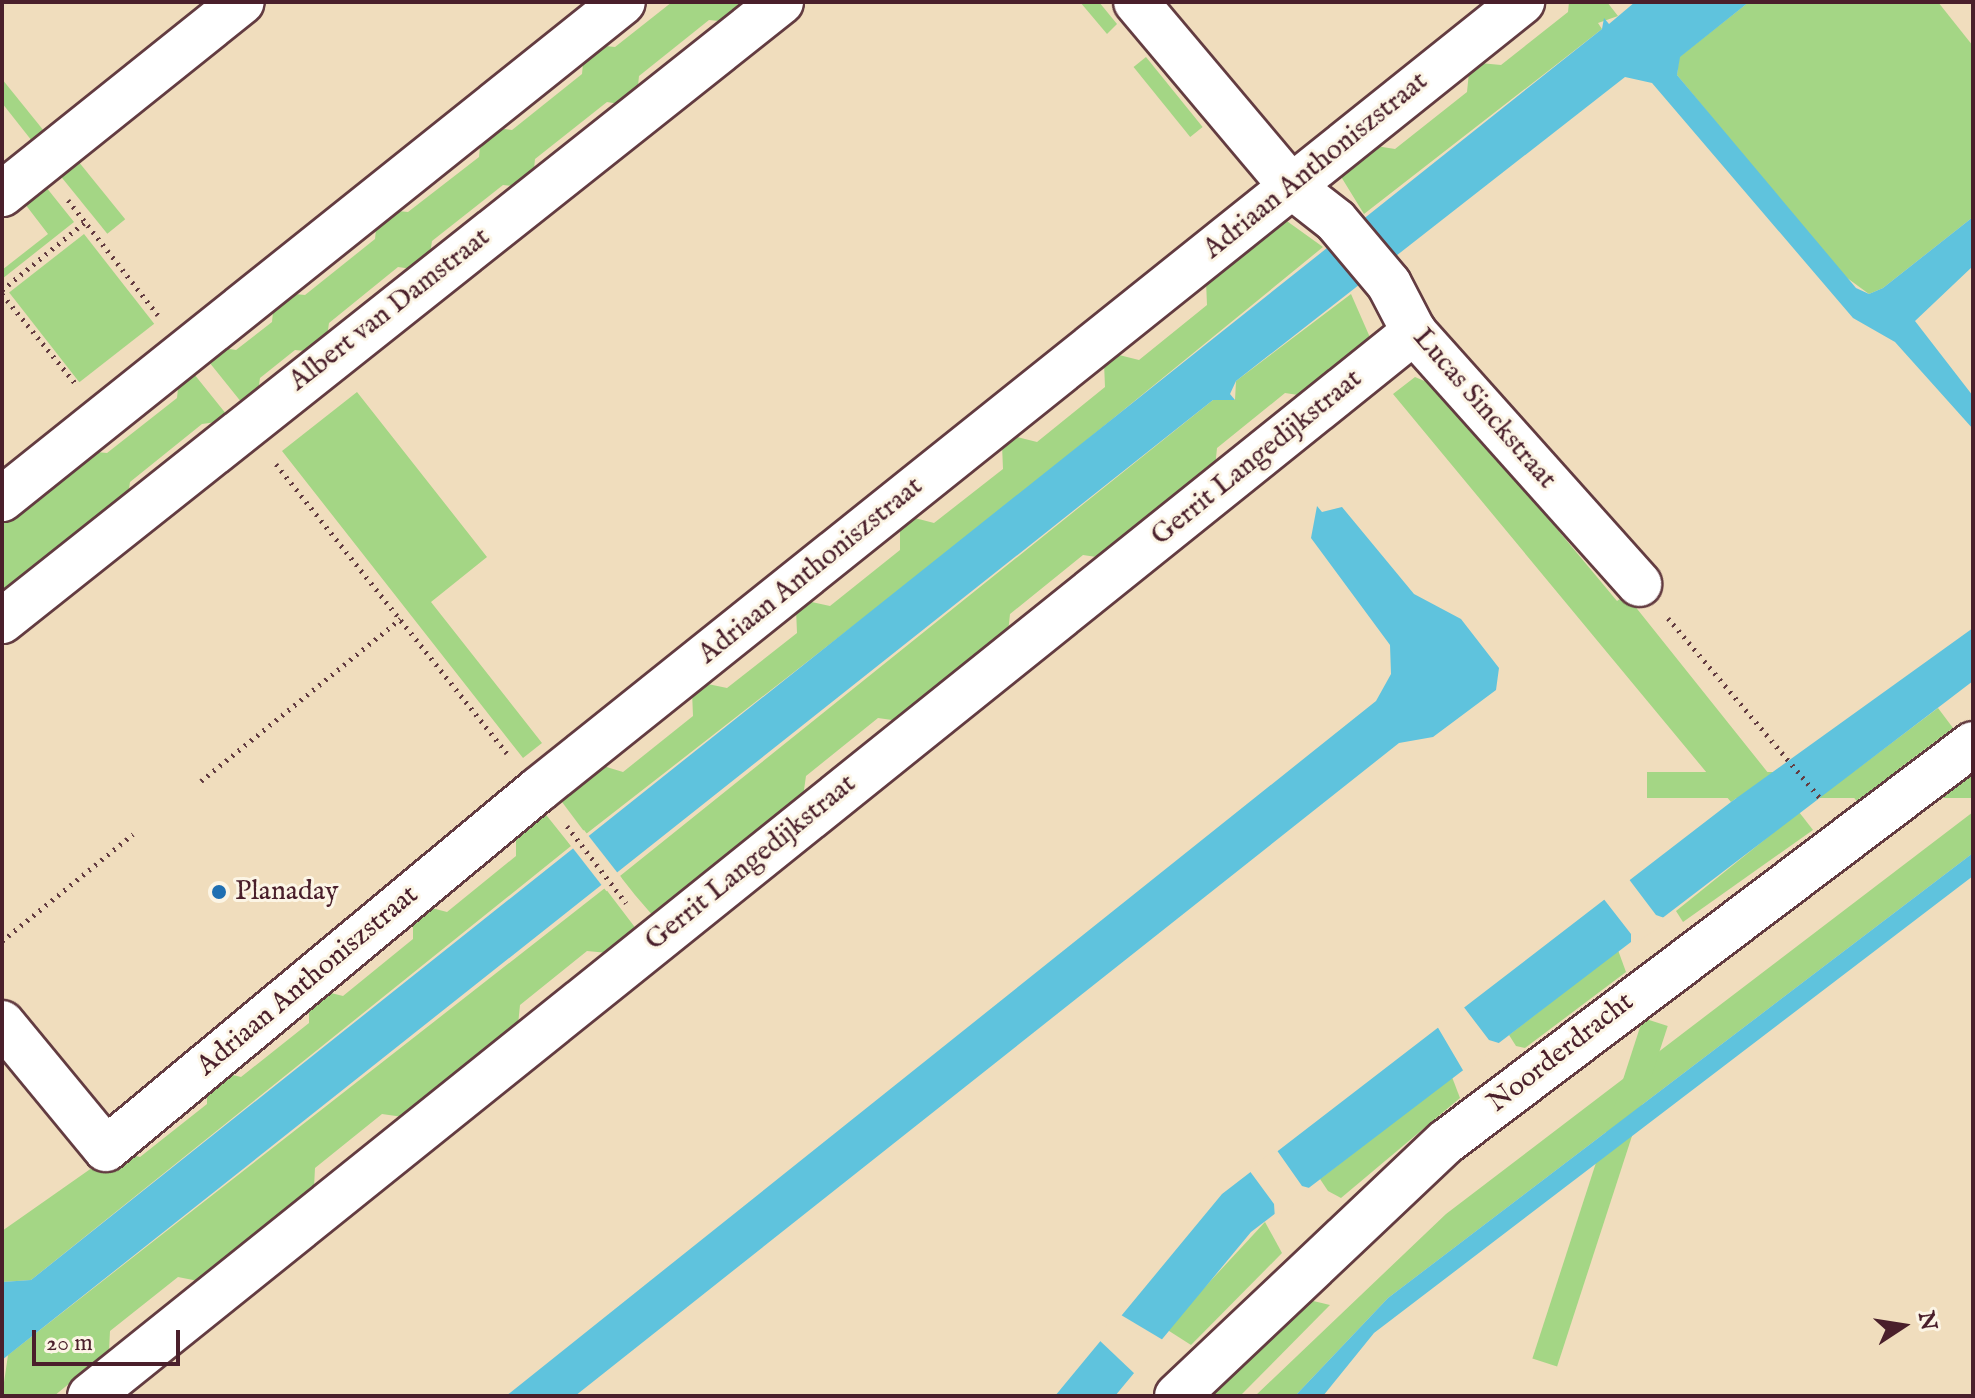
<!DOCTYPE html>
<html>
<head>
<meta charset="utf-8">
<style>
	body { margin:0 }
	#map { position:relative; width:1975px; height:1398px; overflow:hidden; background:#f0ddbd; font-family:"IM FELL English",serif }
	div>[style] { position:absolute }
	.green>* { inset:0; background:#a4d685; transform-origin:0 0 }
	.water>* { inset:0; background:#5fc3dd }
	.pier>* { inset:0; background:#f0ddbd; transform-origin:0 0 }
	.path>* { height:5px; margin-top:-2.5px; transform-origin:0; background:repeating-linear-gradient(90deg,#633c41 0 2px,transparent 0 8px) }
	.roads { filter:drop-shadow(2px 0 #633c41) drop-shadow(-2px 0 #633c41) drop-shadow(0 2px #633c41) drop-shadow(0 -2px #633c41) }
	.minor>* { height:44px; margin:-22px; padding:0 22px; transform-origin:22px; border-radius:22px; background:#fff }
	.dots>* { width:22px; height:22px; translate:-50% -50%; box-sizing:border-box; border:4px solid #fcf5e5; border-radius:50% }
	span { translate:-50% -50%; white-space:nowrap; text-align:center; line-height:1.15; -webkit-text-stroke:6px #fcf5e5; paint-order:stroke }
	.street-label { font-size:28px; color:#4a1f2b }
	.poi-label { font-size:28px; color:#4a1f2b }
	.left { translate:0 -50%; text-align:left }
	.frame { position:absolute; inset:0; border:4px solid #4a1f2b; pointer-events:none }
	.north { position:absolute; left:1863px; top:1286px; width:80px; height:80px; -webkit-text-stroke:6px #fcf5e5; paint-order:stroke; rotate:78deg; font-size:22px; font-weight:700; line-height:32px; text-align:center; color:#4a1f2b }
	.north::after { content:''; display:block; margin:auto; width:28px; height:36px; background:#4a1f2b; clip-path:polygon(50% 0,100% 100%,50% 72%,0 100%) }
	.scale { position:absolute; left:32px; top:1330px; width:148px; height:36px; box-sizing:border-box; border:4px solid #4a1f2b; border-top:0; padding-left:10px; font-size:24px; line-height:28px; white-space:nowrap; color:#4a1f2b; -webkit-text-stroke:6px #fcf5e5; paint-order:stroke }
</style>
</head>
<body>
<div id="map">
	<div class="green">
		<div style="clip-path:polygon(672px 2px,741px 2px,729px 22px,709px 20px,639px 76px,637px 96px,626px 105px,607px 102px,535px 159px,533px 179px,523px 187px,503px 185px,432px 241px,429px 261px,419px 270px,398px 267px,329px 323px,326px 344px,315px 352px,295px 350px,260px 378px,257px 399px,246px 408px,205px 357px,216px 347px,236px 350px,272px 322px,274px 302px,285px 293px,305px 295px,375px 239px,377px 219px,388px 210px,408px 212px,479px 157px,481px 136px,492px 127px,512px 130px,582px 74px,584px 53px,596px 45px,615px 47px)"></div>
		<div style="clip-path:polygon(1080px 2px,1099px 2px,1117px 24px,1107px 34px)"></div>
		<div style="clip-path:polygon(1569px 2px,1607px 2px,1618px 16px,1598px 23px,1602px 29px,1364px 214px,1340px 175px,1376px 146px,1395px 149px,1467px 92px,1469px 72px,1480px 63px,1501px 65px,1568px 12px)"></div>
		<div style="clip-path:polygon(1749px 2px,1938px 2px,1973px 46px,1973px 217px,1883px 288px,1869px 294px,1839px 272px,1677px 75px,1679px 57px)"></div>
		<div style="left:1146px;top:57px;width:90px;height:16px;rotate:51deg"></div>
		<div style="clip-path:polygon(2px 79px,44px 131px,32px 141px,2px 103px)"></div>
		<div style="left:78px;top:161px;width:75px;height:23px;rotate:51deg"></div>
		<div style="clip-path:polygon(46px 187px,74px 222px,2px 279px,2px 270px,48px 234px,25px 204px)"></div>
		<div style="clip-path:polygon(1284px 219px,1323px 247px,984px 524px,586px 834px,559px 798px,600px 765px,623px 772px,693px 716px,692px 692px,703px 683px,727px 688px,797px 633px,796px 609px,807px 601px,830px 606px,900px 550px,900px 526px,911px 517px,934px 523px,1003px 469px,1002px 445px,1013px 436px,1037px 442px,1105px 387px,1104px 363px,1115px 354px,1139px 360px,1207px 305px,1206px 281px)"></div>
		<div style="left:84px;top:234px;width:114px;height:95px;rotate:52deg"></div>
		<div style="clip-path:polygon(1351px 294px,1372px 342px,1305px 396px,1285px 393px,1217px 448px,1215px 468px,1103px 558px,1083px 555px,1010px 614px,1008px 633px,899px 721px,878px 718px,806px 776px,803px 797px,654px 917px,635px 895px,620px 876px,1213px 400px,1235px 400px,1236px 381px)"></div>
		<div style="clip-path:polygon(190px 369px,231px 420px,202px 424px,130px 482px,127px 502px,2px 602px,2px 519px,87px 451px,107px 453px,177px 398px,179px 378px)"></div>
		<div style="clip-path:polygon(1415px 377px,1436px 386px,1462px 415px,1617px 601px,1626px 595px,1769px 774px,1731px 802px,1393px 394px)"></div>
		<div style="clip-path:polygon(357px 392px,487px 557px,431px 602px,542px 743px,523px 758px,282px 451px)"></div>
		<div style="left:1938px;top:708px;width:25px;height:121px;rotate:53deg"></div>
		<div style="left:1973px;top:772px;width:26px;height:326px;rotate:90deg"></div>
		<div style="clip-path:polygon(543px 811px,571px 846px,31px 1280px,2px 1282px,2px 1231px,116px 1151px,140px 1157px,207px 1104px,207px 1079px,217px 1071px,241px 1077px,309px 1023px,309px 998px,319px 990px,343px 996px,413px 939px,413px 915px,424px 906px,447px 912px,516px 856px,516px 832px)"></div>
		<div style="clip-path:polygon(1799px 812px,1813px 830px,1683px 922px,1676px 911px)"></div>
		<div style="clip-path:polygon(1973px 812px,1973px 853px,1388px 1298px,1295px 1396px,1255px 1396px,1446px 1214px)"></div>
		<div style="clip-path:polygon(605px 888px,637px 930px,608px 953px,587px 951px,520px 1005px,518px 1025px,403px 1117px,382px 1114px,315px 1168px,314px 1188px,198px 1281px,178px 1277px,110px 1331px,109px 1351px,54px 1396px,2px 1396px,8px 1355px)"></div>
		<div style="clip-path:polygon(1618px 950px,1626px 972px,1525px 1048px,1516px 1046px,1509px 1035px)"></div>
		<div style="left:1643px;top:1018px;width:26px;height:358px;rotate:18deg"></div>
		<div style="clip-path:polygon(1452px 1077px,1460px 1098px,1341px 1198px,1328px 1191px,1320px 1179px)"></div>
		<div style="clip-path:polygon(1265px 1222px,1282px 1253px,1191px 1345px,1166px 1329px)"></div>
		<div style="clip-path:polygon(1305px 1299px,1330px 1305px,1240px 1396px,1209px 1396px)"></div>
	</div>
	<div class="water">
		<div style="clip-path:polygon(1635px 2px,1749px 2px,1680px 57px,1677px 75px,1856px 288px,1869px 294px,1883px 288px,1973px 217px,1973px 266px,1915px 321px,1973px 396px,1973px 429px,1895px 342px,1853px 318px,1652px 83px,1625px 77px,1236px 381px,1230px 394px,1235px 400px,1213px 400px,2px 1360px,2px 1282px,31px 1280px,1602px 29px,1604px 18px,1609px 24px)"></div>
		<div style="clip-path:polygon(1317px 506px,1322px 512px,1342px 507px,1414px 594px,1461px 619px,1499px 668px,1496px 690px,1433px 737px,1399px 743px,575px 1396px,506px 1396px,1376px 701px,1391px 674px,1390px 645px,1311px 538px)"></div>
		<div style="clip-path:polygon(1973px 628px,1973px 681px,1251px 1232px,1115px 1396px,1055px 1396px,1222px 1194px,1731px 802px)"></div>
		<div style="clip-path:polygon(1973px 853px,1973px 876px,1374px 1333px,1323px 1396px,1295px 1396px,1388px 1298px)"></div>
	</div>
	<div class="pier">
		<div style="left:584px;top:830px;width:62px;height:20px;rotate:52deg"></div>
		<div style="clip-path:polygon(1628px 878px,1656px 915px,1670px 920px,1631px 946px,1631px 934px,1603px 898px)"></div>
		<div style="clip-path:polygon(1463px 1006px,1489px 1040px,1502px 1044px,1464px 1072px,1437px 1026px)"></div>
		<div style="clip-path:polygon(1276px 1149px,1302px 1186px,1313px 1189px,1275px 1219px,1274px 1204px,1249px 1170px)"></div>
		<div style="clip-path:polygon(1116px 1312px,1163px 1340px,1136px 1375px,1097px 1338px)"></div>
	</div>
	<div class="path">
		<div style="left:68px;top:200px;width:146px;rotate:52deg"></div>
		<div style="left:2px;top:290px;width:107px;rotate:-39.3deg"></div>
		<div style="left:2px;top:294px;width:115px;rotate:50.6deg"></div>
		<div style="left:276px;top:464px;width:370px;rotate:51.4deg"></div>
		<div style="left:1668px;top:618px;width:238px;rotate:49.8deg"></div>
		<div style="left:201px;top:781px;width:257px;rotate:-39.1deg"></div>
		<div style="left:567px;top:826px;width:97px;rotate:52.5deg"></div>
		<div style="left:2px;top:941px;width:169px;rotate:-39.2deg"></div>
	</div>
	<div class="roads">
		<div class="minor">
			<div style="left:1136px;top:2px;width:239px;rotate:49.9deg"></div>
			<div style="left:1290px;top:185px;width:58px;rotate:38deg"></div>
			<div style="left:1336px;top:221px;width:82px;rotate:49.9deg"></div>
			<div style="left:1389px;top:284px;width:54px;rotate:62.5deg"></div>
			<div style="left:1414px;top:332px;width:338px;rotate:48.2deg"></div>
			<div style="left:2px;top:194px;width:307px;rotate:-38.7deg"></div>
			<div style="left:2px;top:499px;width:795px;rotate:-38.67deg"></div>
			<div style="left:2px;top:621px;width:995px;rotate:-38.47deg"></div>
			<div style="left:2px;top:1023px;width:163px;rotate:50.5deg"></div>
			<div style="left:106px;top:1149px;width:562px;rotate:-39.73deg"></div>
			<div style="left:538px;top:790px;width:1261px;rotate:-38.69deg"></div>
			<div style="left:90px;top:1396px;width:1699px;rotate:-38.79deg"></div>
			<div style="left:1177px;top:1396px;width:371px;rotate:-43.4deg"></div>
			<div style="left:1447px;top:1141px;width:659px;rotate:-37.04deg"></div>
		</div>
	</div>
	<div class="dots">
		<div style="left:219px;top:892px;background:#1f6fb2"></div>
	</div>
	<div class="street-label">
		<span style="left:1316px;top:166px;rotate:-39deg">Adriaan Anthoniszstraat</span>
		<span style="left:390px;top:310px;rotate:-38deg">Albert van Damstraat</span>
		<span style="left:1484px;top:409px;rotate:49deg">Lucas Sinckstraat</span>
		<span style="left:1257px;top:458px;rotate:-39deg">Gerrit Langedijkstraat</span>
		<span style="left:811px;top:571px;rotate:-39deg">Adriaan Anthoniszstraat</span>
		<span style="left:751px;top:863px;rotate:-39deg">Gerrit Langedijkstraat</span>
		<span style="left:308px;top:981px;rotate:-40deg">Adriaan Anthoniszstraat</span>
		<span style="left:1561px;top:1053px;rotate:-38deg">Noorderdracht</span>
	</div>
	<div class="poi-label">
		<span class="left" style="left:235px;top:892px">Planaday</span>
	</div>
	<div class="frame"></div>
	<div class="north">N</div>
	<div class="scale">20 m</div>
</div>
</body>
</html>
